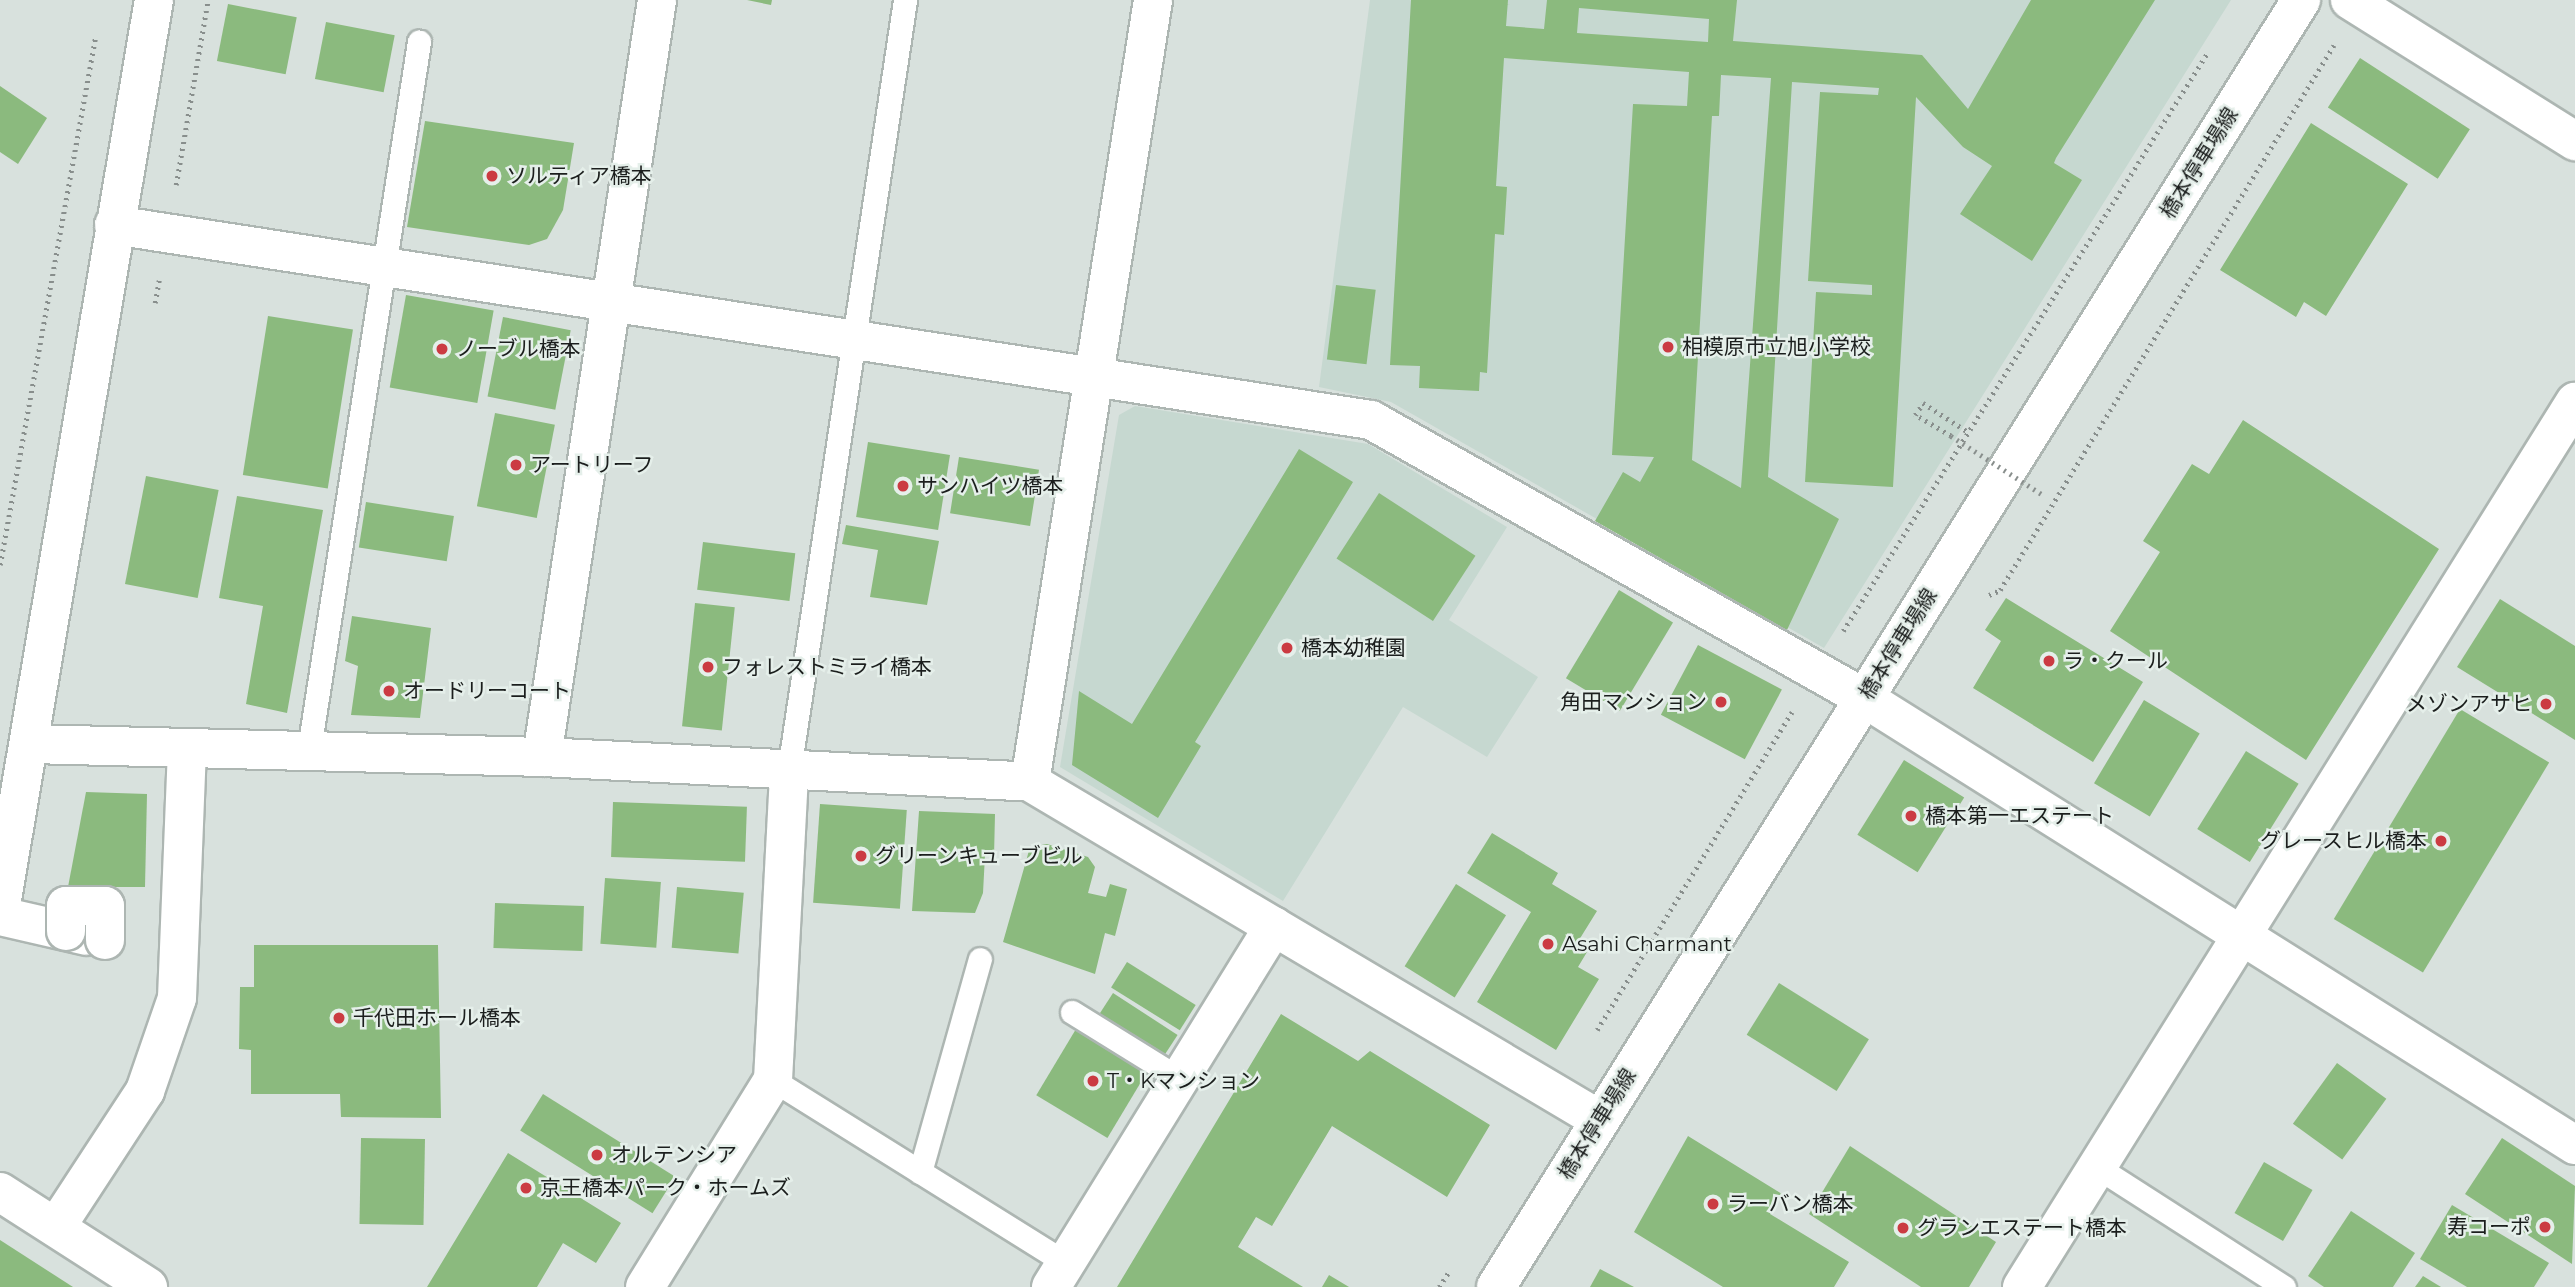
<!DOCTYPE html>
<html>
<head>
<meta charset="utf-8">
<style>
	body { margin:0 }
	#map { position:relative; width:2575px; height:1287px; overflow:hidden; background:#d8e1dd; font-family:Montserrat,"Noto Sans JP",sans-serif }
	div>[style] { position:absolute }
	.built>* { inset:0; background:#c6d8d0 }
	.building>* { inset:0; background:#8bba7e; transform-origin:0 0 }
	.path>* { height:4.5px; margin-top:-2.25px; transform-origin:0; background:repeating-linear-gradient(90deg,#888e8c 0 2px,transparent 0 7px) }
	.roads { filter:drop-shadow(2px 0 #adb6b2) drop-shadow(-2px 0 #adb6b2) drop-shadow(0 2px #adb6b2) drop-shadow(0 -2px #adb6b2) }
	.lane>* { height:23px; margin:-11.5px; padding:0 11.5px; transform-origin:11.5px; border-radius:11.5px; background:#fff }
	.street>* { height:38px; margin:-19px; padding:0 19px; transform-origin:19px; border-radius:19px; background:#fff }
	.secondary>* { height:38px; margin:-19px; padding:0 19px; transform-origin:19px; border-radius:19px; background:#fff }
	.path-bridge>* { height:4.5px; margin-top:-2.25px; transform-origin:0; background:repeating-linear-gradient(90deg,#888e8c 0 2px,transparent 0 7px) }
	.bridges { filter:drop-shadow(2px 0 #adb6b2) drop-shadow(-2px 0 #adb6b2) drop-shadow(0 2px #adb6b2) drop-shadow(0 -2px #adb6b2) }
	.street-bridge>* { height:38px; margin:-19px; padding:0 19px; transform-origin:19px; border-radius:19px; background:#fff }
	.dots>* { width:19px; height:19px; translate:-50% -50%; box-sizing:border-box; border:4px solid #e5efea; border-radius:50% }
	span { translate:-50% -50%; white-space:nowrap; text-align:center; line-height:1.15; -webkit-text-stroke:5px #e5efea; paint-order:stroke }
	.street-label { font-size:21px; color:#1b1e1d }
	.poi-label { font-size:21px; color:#1b1e1d }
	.left { translate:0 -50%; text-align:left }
	.right { translate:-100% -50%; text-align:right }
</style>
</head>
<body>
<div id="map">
	<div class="built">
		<div style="clip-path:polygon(1370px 0,2231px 0,1824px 648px,1391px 402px,1319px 387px)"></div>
		<div style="clip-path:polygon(1135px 406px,1368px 444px,1507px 527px,1449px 620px,1538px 677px,1487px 757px,1403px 707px,1283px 901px,1060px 767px,1119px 415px)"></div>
	</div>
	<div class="building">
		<div style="clip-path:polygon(747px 0,772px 0,771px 5px)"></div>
		<div style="clip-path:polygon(evenodd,1411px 0,1508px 0,1506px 26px,1544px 29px,1547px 0,1737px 0,1733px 41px,1922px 55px,1968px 109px,2031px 0,2155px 0,2056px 158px,2054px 163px,2082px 180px,2032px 261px,1960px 214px,1992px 166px,1963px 147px,1916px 97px,1893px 487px,1805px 482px,1816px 292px,1872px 295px,1872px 285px,1808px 281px,1820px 92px,1878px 95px,1879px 88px,1792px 82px,1768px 477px,1839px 519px,1787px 630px,1595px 521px,1623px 472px,1640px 482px,1654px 457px,1612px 455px,1633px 104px,1687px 106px,1689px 72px,1504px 58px,1496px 186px,1507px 187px,1504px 235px,1495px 234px,1487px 373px,1480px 372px,1479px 391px,1419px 388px,1420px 366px,1390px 365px,1411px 0,1579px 8px,1709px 19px,1708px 42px,1577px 33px,1579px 8px,1411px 0,1721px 75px,1771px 78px,1741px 488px,1692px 460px,1712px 116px,1719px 116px,1721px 75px)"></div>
		<div style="left:228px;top:4px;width:70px;height:58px;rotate:11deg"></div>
		<div style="left:326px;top:22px;width:70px;height:58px;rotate:11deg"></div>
		<div style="left:2360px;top:58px;width:131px;height:59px;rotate:33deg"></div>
		<div style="clip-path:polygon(0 86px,47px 118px,18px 164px,0 152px)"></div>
		<div style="clip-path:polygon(425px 121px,574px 143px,563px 210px,547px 239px,529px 245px,407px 227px)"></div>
		<div style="clip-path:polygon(2311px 123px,2408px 184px,2326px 316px,2304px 302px,2296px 317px,2220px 270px)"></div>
		<div style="left:1336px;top:285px;width:40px;height:75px;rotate:7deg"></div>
		<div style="left:406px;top:295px;width:89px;height:94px;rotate:10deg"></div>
		<div style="left:268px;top:316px;width:86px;height:161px;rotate:9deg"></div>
		<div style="left:503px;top:317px;width:69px;height:81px;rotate:11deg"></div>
		<div style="left:495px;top:413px;width:61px;height:95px;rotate:11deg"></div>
		<div style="clip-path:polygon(2243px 420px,2439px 549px,2306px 760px,2110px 631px,2160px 552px,2143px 541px,2192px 464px,2209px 474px)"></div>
		<div style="left:868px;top:442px;width:83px;height:76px;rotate:9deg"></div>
		<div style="clip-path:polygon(1299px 449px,1353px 482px,1195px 742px,1201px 746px,1158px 818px,1072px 765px,1079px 691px,1132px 724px)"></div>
		<div style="left:959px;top:457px;width:81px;height:57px;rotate:9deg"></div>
		<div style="left:146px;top:476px;width:74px;height:110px;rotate:11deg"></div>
		<div style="left:1379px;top:493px;width:115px;height:78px;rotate:33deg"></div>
		<div style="clip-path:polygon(237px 496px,323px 510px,287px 713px,246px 704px,263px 606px,219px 598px)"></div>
		<div style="left:366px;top:502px;width:89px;height:46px;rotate:9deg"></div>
		<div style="clip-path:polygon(846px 525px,939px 541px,927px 605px,870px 597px,878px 550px,842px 544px)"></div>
		<div style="left:703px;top:542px;width:93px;height:48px;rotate:7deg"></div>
		<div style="left:1619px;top:590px;width:63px;height:103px;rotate:31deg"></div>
		<div style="clip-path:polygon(2006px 598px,2143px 682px,2093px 762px,1973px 688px,2001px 641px,1985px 630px)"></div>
		<div style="clip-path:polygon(2500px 599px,2575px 646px,2575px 740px,2457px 667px)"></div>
		<div style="left:695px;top:603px;width:40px;height:124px;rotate:6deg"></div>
		<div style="clip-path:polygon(352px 616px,431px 628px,420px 718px,351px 715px,358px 666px,345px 661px)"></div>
		<div style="left:1698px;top:645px;width:95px;height:79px;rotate:28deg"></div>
		<div style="left:2144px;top:700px;width:65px;height:97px;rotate:31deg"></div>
		<div style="left:2460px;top:709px;width:104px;height:245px;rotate:31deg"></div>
		<div style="left:2246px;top:751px;width:62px;height:92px;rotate:32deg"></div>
		<div style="left:1904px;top:760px;width:71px;height:88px;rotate:32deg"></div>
		<div style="clip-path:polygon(86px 792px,147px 794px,145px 887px,68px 887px)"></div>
		<div style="left:613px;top:802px;width:134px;height:55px;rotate:2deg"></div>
		<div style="left:820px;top:804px;width:87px;height:99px;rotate:4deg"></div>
		<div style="clip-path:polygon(919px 811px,995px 814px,994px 857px,985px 855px,983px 893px,975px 913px,912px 911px)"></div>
		<div style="clip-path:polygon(1492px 833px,1558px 873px,1552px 884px,1597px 911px,1579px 940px,1590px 947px,1578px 967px,1599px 979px,1556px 1050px,1477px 1002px,1531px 912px,1467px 873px)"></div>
		<div style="clip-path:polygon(1047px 844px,1088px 857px,1095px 867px,1088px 893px,1106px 897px,1110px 884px,1127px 889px,1115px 936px,1105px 933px,1095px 974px,1003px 942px,1030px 847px)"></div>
		<div style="left:605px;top:878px;width:56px;height:66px;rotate:4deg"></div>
		<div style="left:1456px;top:884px;width:59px;height:97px;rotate:32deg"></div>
		<div style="left:677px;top:887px;width:67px;height:61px;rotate:5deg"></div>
		<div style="left:495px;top:903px;width:89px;height:45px;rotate:2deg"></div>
		<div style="clip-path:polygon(254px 945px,438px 945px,441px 1118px,341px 1117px,340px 1094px,251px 1094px,251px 1050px,239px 1049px,240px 987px,254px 987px)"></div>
		<div style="left:1127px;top:962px;width:81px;height:30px;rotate:32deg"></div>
		<div style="left:1779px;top:983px;width:106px;height:61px;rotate:32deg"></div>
		<div style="left:1113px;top:993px;width:77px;height:27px;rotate:33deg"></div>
		<div style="clip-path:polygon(1281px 1014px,1358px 1061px,1370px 1051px,1490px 1125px,1447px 1197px,1332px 1126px,1272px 1226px,1256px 1217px,1238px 1247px,1303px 1287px,1117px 1287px)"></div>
		<div style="left:1079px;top:1024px;width:83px;height:83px;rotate:31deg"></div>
		<div style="left:2337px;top:1063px;width:61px;height:75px;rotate:36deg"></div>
		<div style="left:543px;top:1094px;width:156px;height:43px;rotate:32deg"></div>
		<div style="clip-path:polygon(1688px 1136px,1782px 1194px,1770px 1214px,1849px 1262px,1834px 1287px,1723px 1287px,1634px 1232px)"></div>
		<div style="left:361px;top:1138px;width:64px;height:86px;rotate:1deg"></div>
		<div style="clip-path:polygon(2502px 1138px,2575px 1186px,2572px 1264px,2465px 1194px)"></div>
		<div style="clip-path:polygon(1850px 1146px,1996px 1242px,1969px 1287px,1921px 1287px,1809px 1214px)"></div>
		<div style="clip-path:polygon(508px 1153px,621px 1223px,608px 1244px,596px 1263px,563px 1243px,537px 1287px,427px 1287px)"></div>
		<div style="left:2264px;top:1162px;width:56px;height:59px;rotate:30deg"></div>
		<div style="clip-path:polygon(2452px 1205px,2549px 1263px,2534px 1287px,2467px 1287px,2420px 1259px)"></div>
		<div style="clip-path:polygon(2351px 1211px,2415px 1253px,2393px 1287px,2324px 1287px,2308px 1276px)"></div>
		<div style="clip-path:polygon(0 1240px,73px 1287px,0 1287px)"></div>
		<div style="clip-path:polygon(1600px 1269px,1634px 1287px,1590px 1287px)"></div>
		<div style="clip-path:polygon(1329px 1275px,1349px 1287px,1322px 1287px)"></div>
		<div style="clip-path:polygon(2423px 1276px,2441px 1287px,2415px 1287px)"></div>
	</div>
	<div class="path">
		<div style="left:176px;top:185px;width:188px;rotate:-80.2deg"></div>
		<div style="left:155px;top:303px;width:23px;rotate:-80deg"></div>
		<div style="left:1951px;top:436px;width:42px;rotate:-149.7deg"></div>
		<div style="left:1915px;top:415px;width:14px;rotate:-56deg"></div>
		<div style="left:1923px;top:403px;width:54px;rotate:32.8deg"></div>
		<div style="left:0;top:565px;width:535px;rotate:-79.76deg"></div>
		<div style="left:1989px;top:595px;width:12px;rotate:-24deg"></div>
		<div style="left:2000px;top:590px;width:639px;rotate:-58.5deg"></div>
		<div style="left:1843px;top:631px;width:684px;rotate:-57.77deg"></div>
		<div style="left:1597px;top:1030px;width:373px;rotate:-58.5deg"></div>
		<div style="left:1439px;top:1287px;width:17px;rotate:-57deg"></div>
	</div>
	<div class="roads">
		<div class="lane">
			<div style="left:309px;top:749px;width:716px;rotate:-81.16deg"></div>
			<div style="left:789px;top:770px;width:779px;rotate:-81.43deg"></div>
			<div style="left:1072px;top:1012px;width:127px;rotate:31.8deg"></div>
			<div style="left:773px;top:1080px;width:345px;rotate:32deg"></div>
			<div style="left:2097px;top:1167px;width:222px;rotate:32.7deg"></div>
			<div style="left:920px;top:1172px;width:221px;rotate:-74.3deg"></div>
		</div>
		<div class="street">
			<div style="left:2350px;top:0;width:266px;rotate:32.1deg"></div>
			<div style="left:114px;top:225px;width:1272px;rotate:8.82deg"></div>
			<div style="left:1371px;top:420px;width:566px;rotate:29.42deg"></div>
			<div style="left:1864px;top:698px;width:840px;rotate:32.16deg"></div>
			<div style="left:30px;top:744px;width:512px;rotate:1.45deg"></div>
			<div style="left:542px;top:757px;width:489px;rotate:2.9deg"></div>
			<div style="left:1030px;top:782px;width:663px;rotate:30.67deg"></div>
			<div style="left:542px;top:757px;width:766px;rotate:-81.36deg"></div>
			<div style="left:1030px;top:782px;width:792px;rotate:-81.06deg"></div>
			<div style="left:0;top:916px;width:89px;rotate:12.9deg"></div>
			<div style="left:0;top:1192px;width:176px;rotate:32.7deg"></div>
			<div style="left:56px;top:1227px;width:163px;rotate:-56.8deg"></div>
			<div style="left:145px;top:1091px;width:98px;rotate:-71deg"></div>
			<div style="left:177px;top:998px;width:250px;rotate:-87.7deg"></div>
			<div style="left:645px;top:1287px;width:243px;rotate:-58.3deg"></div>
			<div style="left:773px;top:1080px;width:310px;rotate:-87deg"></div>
			<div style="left:1051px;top:1287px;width:424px;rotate:-58.3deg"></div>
			<div style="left:2022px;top:1287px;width:1044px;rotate:-58deg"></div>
		</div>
		<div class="secondary">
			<div style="left:0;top:911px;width:924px;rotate:-80.41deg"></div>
			<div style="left:1496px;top:1287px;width:1518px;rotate:-57.97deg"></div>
		</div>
	</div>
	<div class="path-bridge">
		<div style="left:1951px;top:436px;width:112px;rotate:32.6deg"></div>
	</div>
	<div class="bridges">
		<div class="street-bridge">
			<div style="left:66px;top:931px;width:25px;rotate:-90deg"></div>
			<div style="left:66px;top:906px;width:39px"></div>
			<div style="left:105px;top:906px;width:34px;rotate:90deg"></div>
		</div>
	</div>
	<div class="dots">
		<div style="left:492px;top:176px;background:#cb3b42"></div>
		<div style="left:1668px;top:347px;background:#cb3b42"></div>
		<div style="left:442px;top:349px;background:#cb3b42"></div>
		<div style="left:516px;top:465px;background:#cb3b42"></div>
		<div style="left:903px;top:486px;background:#cb3b42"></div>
		<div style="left:1287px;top:648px;background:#cb3b42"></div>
		<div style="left:2049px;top:661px;background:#cb3b42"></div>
		<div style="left:708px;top:667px;background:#cb3b42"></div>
		<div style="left:389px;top:691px;background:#cb3b42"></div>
		<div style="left:1721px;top:702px;background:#cb3b42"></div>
		<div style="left:2546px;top:704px;background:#cb3b42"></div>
		<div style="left:1911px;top:816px;background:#cb3b42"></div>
		<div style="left:2441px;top:841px;background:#cb3b42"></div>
		<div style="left:861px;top:856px;background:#cb3b42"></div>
		<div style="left:1548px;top:944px;background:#cb3b42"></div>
		<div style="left:339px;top:1018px;background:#cb3b42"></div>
		<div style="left:1093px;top:1081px;background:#cb3b42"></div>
		<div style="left:597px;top:1155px;background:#cb3b42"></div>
		<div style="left:526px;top:1188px;background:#cb3b42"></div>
		<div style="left:1713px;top:1204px;background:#cb3b42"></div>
		<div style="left:2545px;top:1227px;background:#cb3b42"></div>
		<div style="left:1903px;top:1228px;background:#cb3b42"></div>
	</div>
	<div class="street-label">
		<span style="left:2199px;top:163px;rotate:-58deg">橋本停車場線</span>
		<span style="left:1898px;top:644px;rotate:-58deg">橋本停車場線</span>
		<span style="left:1597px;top:1124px;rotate:-58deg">橋本停車場線</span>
	</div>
	<div class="poi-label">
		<span class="left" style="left:506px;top:176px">ソルティア橋本</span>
		<span class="left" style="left:1682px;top:347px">相模原市立旭小学校</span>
		<span class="left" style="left:456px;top:349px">ノーブル橋本</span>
		<span class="left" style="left:530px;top:465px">アートリーフ</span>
		<span class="left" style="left:917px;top:486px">サンハイツ橋本</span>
		<span class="left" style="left:1301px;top:648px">橋本幼稚園</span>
		<span class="left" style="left:2063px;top:661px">ラ・クール</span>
		<span class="left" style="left:722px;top:667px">フォレストミライ橋本</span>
		<span class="left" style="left:403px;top:691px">オードリーコート</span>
		<span class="right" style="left:1707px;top:702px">角田マンション</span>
		<span class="right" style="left:2532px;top:704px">メゾンアサヒ</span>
		<span class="left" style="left:1925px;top:816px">橋本第一エステート</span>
		<span class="right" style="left:2427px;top:841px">グレースヒル橋本</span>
		<span class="left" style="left:875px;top:856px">グリーンキューブビル</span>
		<span class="left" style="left:1562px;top:944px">Asahi Charmant</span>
		<span class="left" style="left:353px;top:1018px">千代田ホール橋本</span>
		<span class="left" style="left:1107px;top:1081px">T・Kマンション</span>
		<span class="left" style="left:611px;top:1155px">オルテンシア</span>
		<span class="left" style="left:540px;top:1188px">京王橋本パーク・ホームズ</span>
		<span class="left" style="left:1727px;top:1204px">ラーバン橋本</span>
		<span class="right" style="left:2531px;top:1227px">寿コーポ</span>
		<span class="left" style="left:1917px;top:1228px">グランエステート橋本</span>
	</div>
</div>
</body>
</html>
